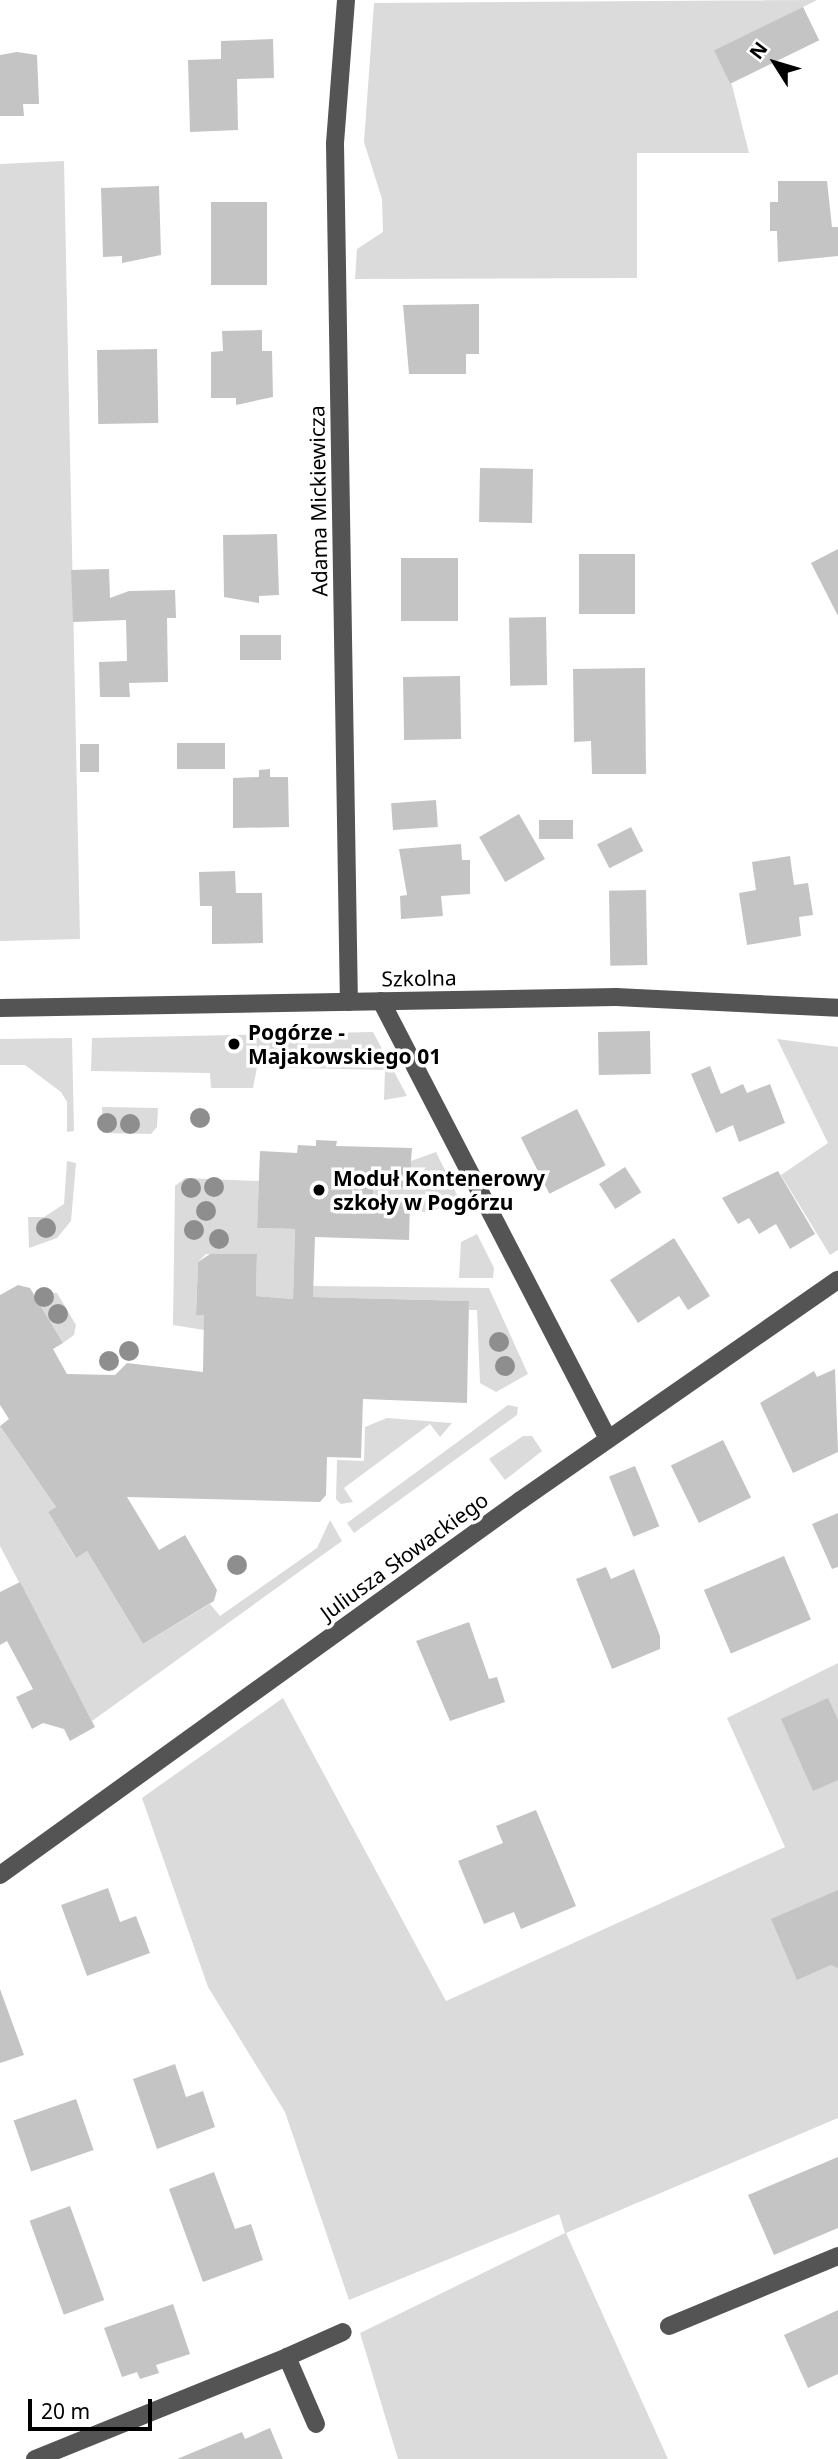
<!DOCTYPE html>
<html>
<head>
<meta charset="utf-8">
<style>
	body { margin:0 }
	#map { position:relative; width:838px; height:2459px; overflow:hidden; background:#fff; font-family:"Noto Sans",sans-serif }
	div>[style] { position:absolute }
	.green>* { inset:0; background:#dbdbdb }
	.building>* { inset:0; background:#c4c4c4; transform-origin:0 0 }
	.minor>* { height:18px; margin:-9px; padding:0 9px; transform-origin:9px; border-radius:9px; background:#545454 }
	.trees>* { width:20px; height:20px; margin:-10px; border-radius:50%; background:#8e8e8e }
	.dots>* { width:19px; height:19px; translate:-50% -50%; box-sizing:border-box; border:4px solid #fff; border-radius:50% }
	span { translate:-50% -50%; white-space:nowrap; text-align:center; line-height:1.15; -webkit-text-stroke:7px #fff; paint-order:stroke }
	.street-label { font-size:21px; color:#000 }
	.poi-label { font-size:21px; color:#000; font-weight:700 }
	.left { translate:0 -50%; text-align:left }
	.north { position:absolute; left:740px; top:28px; width:70px; height:70px; -webkit-text-stroke:5px #fff; paint-order:stroke; rotate:307deg; font-size:19px; font-weight:700; line-height:28px; text-align:center; color:#000 }
	.north::after { content:''; display:block; margin:auto; width:24px; height:32px; background:#000; clip-path:polygon(50% 0,100% 100%,50% 72%,0 100%) }
	.scale { position:absolute; left:28px; top:2399px; width:124px; height:32px; box-sizing:border-box; border:4px solid #000; border-top:0; padding-left:9px; font-size:21px; line-height:24px; white-space:nowrap; color:#000; -webkit-text-stroke:5px #fff; paint-order:stroke }
</style>
</head>
<body>
<div id="map">
	<div class="green">
		<div style="clip-path:polygon(817px 0,715px 52px,732px 85px,749px 153px,637px 153px,637px 278px,355px 279px,357px 249px,383px 232px,382px 199px,364px 142px,374px 3px)"></div>
		<div style="clip-path:polygon(64px 161px,80px 939px,0 941px,0 164px)"></div>
		<div style="clip-path:polygon(373px 1032px,407px 1096px,384px 1100px,385px 1070px,257px 1067px,253px 1088px,211px 1088px,210px 1073px,91px 1071px,92px 1038px)"></div>
		<div style="clip-path:polygon(72px 1038px,74px 1131px,67px 1132px,67px 1102px,61px 1092px,25px 1065px,0 1065px,0 1039px)"></div>
		<div style="clip-path:polygon(777px 1039px,838px 1047px,838px 1250px,830px 1255px,781px 1175px,828px 1143px)"></div>
		<div style="clip-path:polygon(102px 1107px,158px 1108px,157px 1127px,151px 1134px,103px 1133px)"></div>
		<div style="clip-path:polygon(436px 1152px,460px 1201px,428px 1212px,410px 1211px,410px 1201px,373px 1199px,373px 1187px,410px 1187px,411px 1161px)"></div>
		<div style="clip-path:polygon(67px 1161px,76px 1163px,71px 1221px,57px 1238px,29px 1248px,28px 1217px,44px 1217px,64px 1204px)"></div>
		<div style="clip-path:polygon(185px 1178px,259px 1181px,257px 1228px,295px 1229px,293px 1299px,256px 1296px,257px 1254px,206px 1254px,198px 1262px,196px 1314px,204px 1315px,204px 1330px,173px 1325px,175px 1186px)"></div>
		<div style="clip-path:polygon(477px 1234px,494px 1268px,493px 1278px,459px 1278px,461px 1242px)"></div>
		<div style="clip-path:polygon(313px 1286px,489px 1288px,528px 1374px,496px 1392px,480px 1383px,477px 1310px,469px 1310px,469px 1301px,313px 1297px)"></div>
		<div style="clip-path:polygon(43px 1292px,57px 1293px,76px 1325px,74px 1335px,63px 1343px,35px 1296px)"></div>
		<div style="clip-path:polygon(508px 1405px,518px 1407px,517px 1415px,354px 1533px,347px 1523px)"></div>
		<div style="clip-path:polygon(387px 1418px,452px 1423px,440px 1437px,430px 1424px,344px 1488px,353px 1502px,341px 1504px,336px 1499px,337px 1460px,364px 1461px,365px 1427px)"></div>
		<div style="clip-path:polygon(0 1426px,56px 1507px,48px 1512px,75px 1557px,87px 1551px,143px 1644px,210px 1604px,220px 1616px,317px 1548px,330px 1520px,342px 1541px,92px 1721px,0 1546px)"></div>
		<div style="clip-path:polygon(523px 1436px,532px 1436px,542px 1451px,505px 1480px,489px 1459px)"></div>
		<div style="clip-path:polygon(838px 1663px,838px 2118px,566px 2233px,668px 2459px,398px 2459px,360px 2333px,565px 2233px,559px 2214px,349px 2300px,285px 2112px,208px 1987px,142px 1798px,283px 1698px,446px 2001px,785px 1847px,727px 1718px)"></div>
	</div>
	<div class="building">
		<div style="left:803px;top:7px;width:37px;height:99px;rotate:64deg"></div>
		<div style="clip-path:polygon(273px 39px,274px 78px,237px 79px,238px 130px,190px 132px,188px 60px,221px 59px,221px 41px)"></div>
		<div style="clip-path:polygon(17px 52px,37px 55px,39px 104px,23px 104px,24px 116px,0 116px,0 55px)"></div>
		<div style="clip-path:polygon(778px 181px,827px 181px,832px 227px,838px 227px,838px 256px,778px 262px,777px 231px,770px 231px,770px 202px,778px 202px)"></div>
		<div style="clip-path:polygon(159px 186px,161px 255px,122px 263px,122px 256px,103px 257px,101px 188px)"></div>
		<div style="left:211px;top:202px;width:56px;height:83px"></div>
		<div style="clip-path:polygon(479px 304px,479px 354px,466px 354px,466px 374px,409px 374px,403px 305px)"></div>
		<div style="clip-path:polygon(262px 330px,262px 351px,272px 351px,273px 397px,236px 405px,236px 398px,211px 398px,211px 352px,223px 351px,222px 331px)"></div>
		<div style="left:157px;top:349px;width:74px;height:60px;rotate:89deg"></div>
		<div style="left:480px;top:468px;width:53px;height:54px;rotate:1deg"></div>
		<div style="clip-path:polygon(277px 534px,279px 595px,259px 596px,259px 603px,224px 597px,223px 535px)"></div>
		<div style="clip-path:polygon(838px 549px,838px 616px,811px 563px)"></div>
		<div style="left:579px;top:554px;width:56px;height:60px"></div>
		<div style="left:401px;top:558px;width:57px;height:63px"></div>
		<div style="clip-path:polygon(109px 569px,110px 598px,129px 591px,175px 590px,176px 618px,167px 618px,168px 682px,129px 683px,130px 697px,100px 697px,99px 662px,127px 661px,126px 620px,73px 622px,71px 570px)"></div>
		<div style="left:546px;top:617px;width:68px;height:37px;rotate:89deg"></div>
		<div style="left:281px;top:635px;width:25px;height:41px;rotate:90deg"></div>
		<div style="clip-path:polygon(645px 668px,646px 774px,592px 774px,591px 741px,574px 742px,573px 669px)"></div>
		<div style="left:460px;top:676px;width:63px;height:57px;rotate:89deg"></div>
		<div style="left:225px;top:743px;width:26px;height:48px;rotate:90deg"></div>
		<div style="left:99px;top:744px;width:28px;height:19px;rotate:90deg"></div>
		<div style="clip-path:polygon(270px 769px,270px 777px,288px 777px,289px 827px,233px 828px,233px 778px,259px 777px,259px 770px)"></div>
		<div style="left:436px;top:800px;width:27px;height:45px;rotate:86deg"></div>
		<div style="left:519px;top:814px;width:52px;height:46px;rotate:60deg"></div>
		<div style="left:573px;top:820px;width:19px;height:34px;rotate:90deg"></div>
		<div style="left:631px;top:827px;width:27px;height:38px;rotate:63deg"></div>
		<div style="clip-path:polygon(461px 844px,462px 860px,470px 860px,470px 894px,441px 896px,443px 916px,401px 919px,400px 896px,407px 895px,399px 849px)"></div>
		<div style="clip-path:polygon(790px 856px,794px 885px,808px 883px,813px 915px,799px 917px,801px 936px,747px 945px,739px 893px,756px 890px,752px 862px)"></div>
		<div style="clip-path:polygon(235px 871px,236px 893px,262px 893px,263px 943px,212px 944px,212px 906px,200px 906px,199px 872px)"></div>
		<div style="left:646px;top:890px;width:75px;height:37px;rotate:89deg"></div>
		<div style="left:650px;top:1031px;width:43px;height:52px;rotate:89deg"></div>
		<div style="clip-path:polygon(710px 1066px,721px 1094px,743px 1084px,747px 1093px,770px 1084px,785px 1123px,739px 1142px,733px 1125px,716px 1133px,691px 1074px)"></div>
		<div style="left:577px;top:1109px;width:63px;height:63px;rotate:63deg"></div>
		<div style="clip-path:polygon(316px 1140px,337px 1141px,336px 1146px,412px 1148px,411px 1161px,411px 1187px,373px 1187px,373px 1199px,410px 1201px,409px 1240px,315px 1237px,313px 1297px,469px 1301px,467px 1403px,363px 1399px,361px 1458px,327px 1457px,326px 1495px,320px 1502px,127px 1497px,159px 1550px,185px 1535px,217px 1590px,214px 1601px,143px 1644px,87px 1551px,76px 1558px,48px 1512px,56px 1507px,0 1426px,9px 1419px,0 1405px,0 1295px,18px 1285px,30px 1288px,63px 1343px,53px 1349px,67px 1374px,115px 1375px,127px 1363px,203px 1372px,204px 1315px,196px 1315px,198px 1262px,210px 1254px,257px 1254px,256px 1296px,293px 1299px,295px 1229px,257px 1228px,260px 1151px,297px 1153px,298px 1145px,316px 1146px)"></div>
		<div style="left:625px;top:1167px;width:30px;height:31px;rotate:57deg"></div>
		<div style="clip-path:polygon(778px 1171px,815px 1234px,790px 1249px,776px 1224px,759px 1234px,749px 1218px,738px 1224px,722px 1198px)"></div>
		<div style="clip-path:polygon(674px 1238px,710px 1296px,688px 1310px,679px 1296px,638px 1323px,610px 1280px)"></div>
		<div style="clip-path:polygon(835px 1369px,838px 1452px,793px 1473px,760px 1403px,814px 1371px,817px 1377px)"></div>
		<div style="left:723px;top:1440px;width:64px;height:58px;rotate:64deg"></div>
		<div style="left:635px;top:1466px;width:65px;height:28px;rotate:68deg"></div>
		<div style="clip-path:polygon(838px 1513px,838px 1567px,832px 1569px,812px 1524px)"></div>
		<div style="left:784px;top:1556px;width:69px;height:87px;rotate:67deg"></div>
		<div style="clip-path:polygon(606px 1567px,611px 1579px,634px 1569px,660px 1636px,660px 1649px,612px 1669px,576px 1579px)"></div>
		<div style="clip-path:polygon(20px 1582px,95px 1727px,70px 1741px,64px 1729px,43px 1723px,32px 1729px,16px 1697px,33px 1689px,7px 1641px,0 1645px,0 1592px)"></div>
		<div style="clip-path:polygon(469px 1622px,489px 1679px,497px 1677px,505px 1702px,450px 1721px,416px 1641px)"></div>
		<div style="clip-path:polygon(828px 1698px,838px 1720px,838px 1780px,813px 1791px,781px 1719px)"></div>
		<div style="clip-path:polygon(536px 1810px,576px 1906px,521px 1929px,514px 1912px,484px 1924px,458px 1861px,503px 1843px,496px 1826px)"></div>
		<div style="clip-path:polygon(108px 1888px,120px 1922px,136px 1916px,150px 1953px,87px 1976px,61px 1905px)"></div>
		<div style="clip-path:polygon(838px 1890px,838px 1968px,831px 1965px,797px 1980px,771px 1919px)"></div>
		<div style="clip-path:polygon(0 1989px,24px 2055px,0 2063px)"></div>
		<div style="clip-path:polygon(175px 2064px,186px 2097px,203px 2091px,215px 2127px,157px 2149px,133px 2079px)"></div>
		<div style="left:76px;top:2099px;width:54px;height:66px;rotate:71deg"></div>
		<div style="clip-path:polygon(838px 2157px,838px 2228px,774px 2255px,748px 2195px)"></div>
		<div style="clip-path:polygon(214px 2172px,235px 2229px,251px 2224px,263px 2260px,203px 2282px,169px 2189px)"></div>
		<div style="left:70px;top:2206px;width:100px;height:43px;rotate:70deg"></div>
		<div style="clip-path:polygon(173px 2304px,190px 2354px,156px 2365px,159px 2373px,140px 2379px,137px 2372px,122px 2377px,104px 2328px)"></div>
		<div style="clip-path:polygon(838px 2310px,838px 2374px,808px 2388px,784px 2335px)"></div>
		<div style="clip-path:polygon(270px 2428px,283px 2459px,177px 2459px,242px 2432px,245px 2439px)"></div>
	</div>
	<div class="minor">
		<div style="left:346px;top:0;width:144px;rotate:94.4deg"></div>
		<div style="left:335px;top:144px;width:858px;rotate:89.07deg"></div>
		<div style="left:381px;top:1001px;width:493px;rotate:62.6deg"></div>
		<div style="left:0;top:1008px;width:616px;rotate:-1.02deg"></div>
		<div style="left:616px;top:997px;width:222px;rotate:2.8deg"></div>
		<div style="left:0;top:1875px;width:642px;rotate:-35.75deg"></div>
		<div style="left:521px;top:1500px;width:386px;rotate:-34.8deg"></div>
		<div style="left:669px;top:2326px;width:183px;rotate:-22.5deg"></div>
		<div style="left:316px;top:2424px;width:73px;rotate:-113.4deg"></div>
		<div style="left:287px;top:2357px;width:61px;rotate:-24.1deg"></div>
		<div style="left:35px;top:2459px;width:272px;rotate:-22deg"></div>
	</div>
	<div class="trees">
		<div style="left:200px;top:1118px"></div>
		<div style="left:107px;top:1123px"></div>
		<div style="left:130px;top:1124px"></div>
		<div style="left:214px;top:1187px"></div>
		<div style="left:191px;top:1188px"></div>
		<div style="left:206px;top:1211px"></div>
		<div style="left:46px;top:1228px"></div>
		<div style="left:194px;top:1230px"></div>
		<div style="left:219px;top:1239px"></div>
		<div style="left:44px;top:1297px"></div>
		<div style="left:58px;top:1314px"></div>
		<div style="left:499px;top:1342px"></div>
		<div style="left:129px;top:1351px"></div>
		<div style="left:109px;top:1361px"></div>
		<div style="left:505px;top:1366px"></div>
		<div style="left:237px;top:1565px"></div>
	</div>
	<div class="dots">
		<div style="left:234px;top:1044px;background:#000"></div>
		<div style="left:319px;top:1190px;background:#000"></div>
	</div>
	<div class="street-label">
		<span style="left:318px;top:501px;rotate:-91deg">Adama Mickiewicza</span>
		<span style="left:419px;top:978px;rotate:-1deg">Szkolna</span>
		<span style="left:404px;top:1556px;rotate:-36deg">Juliusza Słowackiego</span>
	</div>
	<div class="poi-label">
		<span class="left" style="left:248px;top:1044px">Pogórze -<br>Majakowskiego 01</span>
		<span class="left" style="left:333px;top:1190px">Moduł Kontenerowy<br>szkoły w Pogórzu</span>
	</div>
	<div class="north">N</div>
	<div class="scale">20 m</div>
</div>
</body>
</html>
